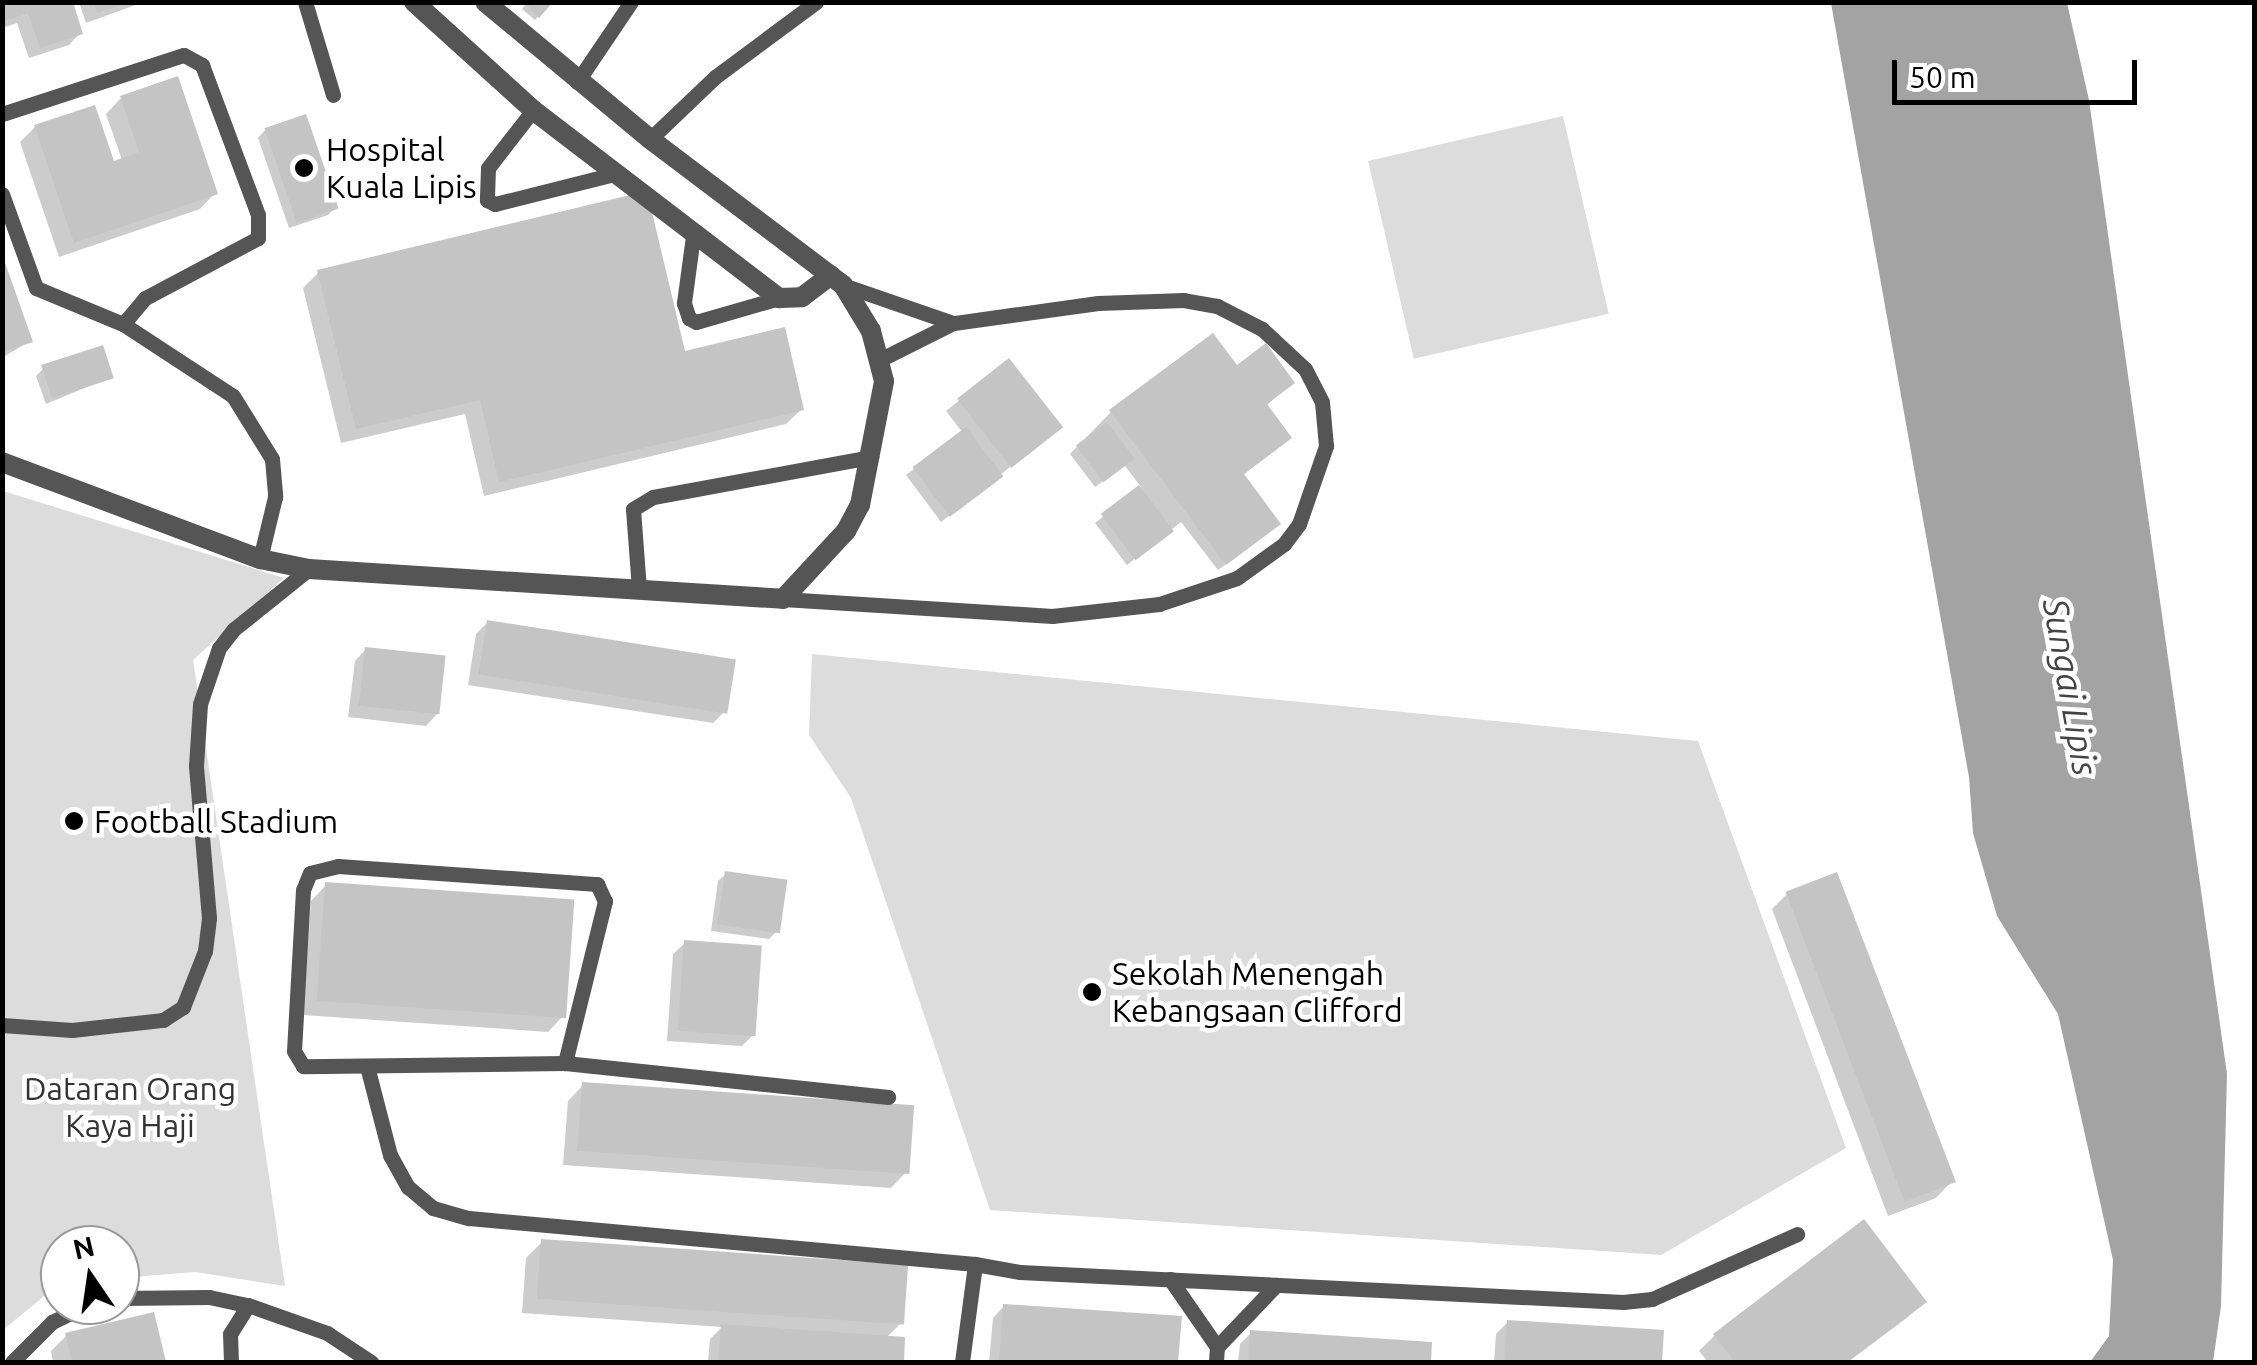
<!DOCTYPE html>
<html>
<head>
<meta charset="utf-8">
<style>
	body { margin:0 }
	#map { position:relative; width:2257px; height:1365px; overflow:hidden; background:#fff; font-family:Ubuntu,sans-serif }
	div>[style] { position:absolute }
	.green>* { inset:0; background:#dcdcdc; transform-origin:0 0 }
	.water>* { inset:0; background:#a3a3a3 }
	.shadow>* { inset:0; background:#0003 }
	.building>* { inset:0; background:#c4c4c4; transform-origin:0 0 }
	.lane>* { height:15px; margin:-7.5px; padding:0 7.5px; transform-origin:7.5px; border-radius:7.5px; background:#555 }
	.street>* { height:20px; margin:-10px; padding:0 10px; transform-origin:10px; border-radius:10px; background:#555 }
	.dots>* { width:28px; height:28px; translate:-50% -50%; box-sizing:border-box; border:5px solid #fff; border-radius:50% }
	span { translate:-50% -50%; white-space:nowrap; text-align:center; line-height:1.15; -webkit-text-stroke:9px #fff; paint-order:stroke }
	.poi-label { font-size:32px; color:#000 }
	.left { translate:0 -50%; text-align:left }
	.park-label { font-size:32px; color:#333 }
	.water-label { font-size:35px; color:#444; font-style:italic }
	.frame { position:absolute; inset:0; border:5px solid #000; pointer-events:none }
	.north { position:absolute; left:40px; top:1225px; width:100px; height:100px; box-sizing:border-box; background:#fff; border:2px solid #999; border-radius:50%; rotate:347deg; font-size:28px; font-weight:700; line-height:40px; text-align:center; color:#000 }
	.north::after { content:''; display:block; margin:auto; width:35px; height:45px; background:#000; clip-path:polygon(50% 0,100% 100%,50% 72%,0 100%) }
	.scale { position:absolute; left:1892px; top:60px; width:245px; height:45px; box-sizing:border-box; border:5px solid #000; border-top:0; padding-left:12px; font-size:30px; line-height:35px; white-space:nowrap; color:#000; -webkit-text-stroke:8px #fff; paint-order:stroke }
</style>
</head>
<body>
<div id="map">
	<div class="green">
		<div style="left:1563px;top:116px;width:203px;height:200px;rotate:77deg"></div>
		<div style="clip-path:polygon(3px 491px,284px 578px,193px 660px,285px 1286px,195px 1272px,120px 1278px,120px 1245px,60px 1245px,60px 1283px,3px 1330px)"></div>
		<div style="clip-path:polygon(812px 654px,1698px 741px,1846px 1148px,1661px 1255px,990px 1210px,851px 798px,809px 735px)"></div>
	</div>
	<div class="water">
		<div style="clip-path:polygon(1831px 3px,2067px 3px,2089px 100px,2227px 1074px,2221px 1306px,2213px 1362px,2090px 1362px,2109px 1336px,2113px 1260px,2058px 1014px,1997px 916px,1973px 833px,1969px 777px)"></div>
	</div>
	<div class="shadow">
		<div style="clip-path:polygon(2px 2px,80px 33px,69px 45px,29px 58px,17px 23px,2px 28px)"></div>
		<div style="clip-path:polygon(79px 2px,144px 2px,86px 23px)"></div>
		<div style="clip-path:polygon(527px 2px,550px 2px,535px 20px,522px 9px)"></div>
		<div style="clip-path:polygon(121px 98px,215px 193px,200px 209px,59px 257px,20px 142px,35px 127px,112px 164px,122px 160px,106px 114px)"></div>
		<div style="clip-path:polygon(265px 130px,335px 208px,328px 215px,289px 228px,258px 138px)"></div>
		<div style="clip-path:polygon(2px 260px,30px 341px,2px 358px)"></div>
		<div style="clip-path:polygon(319px 272px,683px 354px,802px 409px,786px 424px,484px 496px,465px 414px,341px 443px,303px 288px)"></div>
		<div style="clip-path:polygon(1009px 361px,1059px 428px,941px 522px,906px 475px,962px 432px,946px 411px)"></div>
		<div style="clip-path:polygon(44px 368px,111px 377px,46px 404px,36px 376px)"></div>
		<div style="clip-path:polygon(1236px 368px,1292px 382px,1266px 406px,1289px 437px,1242px 476px,1271px 531px,1218px 570px,1181px 522px,1127px 565px,1095px 523px,1141px 487px,1125px 466px,1095px 487px,1070px 454px,1111px 412px)"></div>
		<div style="clip-path:polygon(488px 622px,725px 711px,713px 723px,468px 685px,476px 634px)"></div>
		<div style="clip-path:polygon(366px 649px,437px 714px,426px 726px,348px 717px,355px 661px)"></div>
		<div style="clip-path:polygon(726px 874px,776px 932px,769px 939px,711px 931px,718px 881px)"></div>
		<div style="clip-path:polygon(326px 885px,563px 1016px,548px 1032px,303px 1015px,311px 901px)"></div>
		<div style="clip-path:polygon(1787px 894px,1951px 1182px,1936px 1198px,1888px 1216px,1772px 909px)"></div>
		<div style="clip-path:polygon(685px 943px,753px 1035px,742px 1046px,667px 1041px,673px 954px)"></div>
		<div style="clip-path:polygon(583px 1085px,906px 1172px,891px 1188px,563px 1165px,568px 1101px)"></div>
		<div style="clip-path:polygon(1863px 1222px,1924px 1302px,1908px 1317px,1848px 1362px,1708px 1362px,1699px 1351px,1714px 1336px)"></div>
		<div style="clip-path:polygon(542px 1242px,902px 1322px,886px 1338px,903px 1339px,901px 1362px,708px 1362px,710px 1339px,722px 1327px,522px 1313px,526px 1258px)"></div>
		<div style="clip-path:polygon(1004px 1306px,1179px 1318px,1176px 1362px,989px 1362px,993px 1318px)"></div>
		<div style="clip-path:polygon(152px 1315px,163px 1362px,53px 1362px,51px 1351px,66px 1336px)"></div>
		<div style="clip-path:polygon(1508px 1322px,1661px 1333px,1659px 1362px,1494px 1362px,1496px 1334px)"></div>
		<div style="clip-path:polygon(1251px 1333px,1430px 1345px,1428px 1362px,1238px 1362px,1240px 1344px)"></div>
	</div>
	<div class="building">
		<div style="clip-path:polygon(2px 2px,73px 2px,83px 34px,40px 48px,28px 13px,2px 22px)"></div>
		<div style="clip-path:polygon(94px 2px,127px 2px,127px 3px,97px 13px)"></div>
		<div style="clip-path:polygon(524px 2px,553px 2px,539px 18px)"></div>
		<div style="clip-path:polygon(178px 76px,218px 194px,74px 243px,34px 125px,95px 105px,114px 161px,139px 152px,120px 96px)"></div>
		<div style="left:306px;top:114px;width:100px;height:44px;rotate:71deg"></div>
		<div style="clip-path:polygon(647px 191px,685px 351px,785px 327px,804px 410px,499px 482px,480px 400px,356px 429px,317px 270px)"></div>
		<div style="clip-path:polygon(2px 254px,33px 342px,2px 352px)"></div>
		<div style="clip-path:polygon(1213px 333px,1237px 365px,1266px 343px,1295px 383px,1267px 404px,1292px 438px,1244px 474px,1281px 524px,1226px 565px,1109px 410px)"></div>
		<div style="left:103px;top:345px;width:35px;height:65px;rotate:72deg"></div>
		<div style="left:1009px;top:358px;width:88px;height:66px;rotate:52deg"></div>
		<div style="left:1107px;top:422px;width:46px;height:39px;rotate:53deg"></div>
		<div style="left:966px;top:427px;width:62px;height:67px;rotate:53deg"></div>
		<div style="left:1139px;top:485px;width:58px;height:48px;rotate:53deg"></div>
		<div style="left:487px;top:620px;width:252px;height:55px;rotate:9deg"></div>
		<div style="left:365px;top:647px;width:81px;height:59px;rotate:6deg"></div>
		<div style="left:725px;top:871px;width:63px;height:54px;rotate:8deg"></div>
		<div style="left:1837px;top:872px;width:332px;height:55px;rotate:69deg"></div>
		<div style="left:325px;top:882px;width:250px;height:119px;rotate:4deg"></div>
		<div style="left:684px;top:940px;width:78px;height:91px;rotate:4deg"></div>
		<div style="left:582px;top:1082px;width:333px;height:69px;rotate:4deg"></div>
		<div style="clip-path:polygon(1864px 1219px,1927px 1302px,1847px 1362px,1735px 1362px,1713px 1334px)"></div>
		<div style="left:541px;top:1239px;width:368px;height:60px;rotate:4deg"></div>
		<div style="clip-path:polygon(1003px 1304px,1182px 1316px,1178px 1362px,999px 1362px)"></div>
		<div style="clip-path:polygon(154px 1312px,166px 1362px,72px 1362px,65px 1333px)"></div>
		<div style="clip-path:polygon(1507px 1320px,1664px 1330px,1662px 1362px,1504px 1362px)"></div>
		<div style="clip-path:polygon(721px 1324px,905px 1337px,904px 1362px,718px 1362px)"></div>
		<div style="clip-path:polygon(1250px 1330px,1432px 1342px,1431px 1362px,1248px 1362px)"></div>
	</div>
	<div class="lane">
		<div style="left:305px;top:2px;width:97px;rotate:73.2deg"></div>
		<div style="left:577px;top:82px;width:97px;rotate:-56deg"></div>
		<div style="left:533px;top:110px;width:73px;rotate:127.8deg"></div>
		<div style="left:488px;top:168px;width:32px;rotate:92deg"></div>
		<div style="left:487px;top:200px;width:9px;rotate:27deg"></div>
		<div style="left:495px;top:204px;width:123px;rotate:-14.1deg"></div>
		<div style="left:2px;top:114px;width:191px;rotate:-18deg"></div>
		<div style="left:184px;top:55px;width:21px;rotate:29deg"></div>
		<div style="left:202px;top:65px;width:160px;rotate:69.5deg"></div>
		<div style="left:258px;top:215px;width:23px;rotate:90deg"></div>
		<div style="left:258px;top:238px;width:128px;rotate:152deg"></div>
		<div style="left:145px;top:298px;width:34px;rotate:130deg"></div>
		<div style="left:123px;top:324px;width:131px;rotate:33.2deg"></div>
		<div style="left:233px;top:396px;width:74px;rotate:58.2deg"></div>
		<div style="left:272px;top:459px;width:38px;rotate:85deg"></div>
		<div style="left:275px;top:497px;width:64px;rotate:103.6deg"></div>
		<div style="left:650px;top:139px;width:90px;rotate:-43.6deg"></div>
		<div style="left:715px;top:77px;width:126px;rotate:-36.6deg"></div>
		<div style="left:2px;top:194px;width:100px;rotate:70.1deg"></div>
		<div style="left:36px;top:288px;width:94px;rotate:22.5deg"></div>
		<div style="left:693px;top:236px;width:68px;rotate:97.7deg"></div>
		<div style="left:684px;top:303px;width:16px;rotate:72deg"></div>
		<div style="left:689px;top:318px;width:8px;rotate:30deg"></div>
		<div style="left:696px;top:322px;width:86px;rotate:-16.1deg"></div>
		<div style="left:843px;top:285px;width:116px;rotate:19.1deg"></div>
		<div style="left:639px;top:589px;width:80px;rotate:-94.3deg"></div>
		<div style="left:633px;top:509px;width:23px;rotate:-31deg"></div>
		<div style="left:653px;top:497px;width:222px;rotate:-10.4deg"></div>
		<div style="left:783px;top:599px;width:270px;rotate:3.6deg"></div>
		<div style="left:1052px;top:616px;width:108px;rotate:-6.4deg"></div>
		<div style="left:1159px;top:604px;width:82px;rotate:-18.4deg"></div>
		<div style="left:1237px;top:578px;width:58px;rotate:-35.9deg"></div>
		<div style="left:1284px;top:544px;width:25px;rotate:-53deg"></div>
		<div style="left:1299px;top:524px;width:83px;rotate:-70.9deg"></div>
		<div style="left:1326px;top:446px;width:44px;rotate:-95.2deg"></div>
		<div style="left:1322px;top:402px;width:37px;rotate:-117deg"></div>
		<div style="left:1305px;top:369px;width:59px;rotate:-137.1deg"></div>
		<div style="left:1262px;top:329px;width:51px;rotate:-152.9deg"></div>
		<div style="left:1217px;top:306px;width:34px;rotate:-170deg"></div>
		<div style="left:1184px;top:300px;width:86px;rotate:178deg"></div>
		<div style="left:1098px;top:303px;width:146px;rotate:172.1deg"></div>
		<div style="left:953px;top:323px;width:78px;rotate:153.4deg"></div>
		<div style="left:338px;top:866px;width:260px;rotate:4deg"></div>
		<div style="left:597px;top:884px;width:19px;rotate:65deg"></div>
		<div style="left:605px;top:901px;width:167px;rotate:103.9deg"></div>
		<div style="left:565px;top:1063px;width:262px;rotate:179.3deg"></div>
		<div style="left:303px;top:1066px;width:17px;rotate:-121deg"></div>
		<div style="left:294px;top:1051px;width:161px;rotate:-86.8deg"></div>
		<div style="left:303px;top:890px;width:18px;rotate:-68deg"></div>
		<div style="left:310px;top:873px;width:29px;rotate:-14deg"></div>
		<div style="left:2px;top:1025px;width:70px;rotate:4.1deg"></div>
		<div style="left:72px;top:1030px;width:92px;rotate:-6.3deg"></div>
		<div style="left:163px;top:1020px;width:24px;rotate:-33deg"></div>
		<div style="left:183px;top:1007px;width:60px;rotate:-68.6deg"></div>
		<div style="left:205px;top:951px;width:33px;rotate:-83deg"></div>
		<div style="left:209px;top:918px;width:153px;rotate:-94.9deg"></div>
		<div style="left:196px;top:766px;width:62px;rotate:-86.3deg"></div>
		<div style="left:200px;top:704px;width:59px;rotate:-71.3deg"></div>
		<div style="left:219px;top:648px;width:24px;rotate:-52deg"></div>
		<div style="left:234px;top:629px;width:96px;rotate:-38.7deg"></div>
		<div style="left:565px;top:1063px;width:325px;rotate:6deg"></div>
		<div style="left:368px;top:1070px;width:88px;rotate:75.5deg"></div>
		<div style="left:390px;top:1155px;width:37px;rotate:61deg"></div>
		<div style="left:408px;top:1187px;width:33px;rotate:40deg"></div>
		<div style="left:433px;top:1208px;width:37px;rotate:16deg"></div>
		<div style="left:469px;top:1218px;width:508px;rotate:5.19deg"></div>
		<div style="left:1170px;top:1279px;width:83px;rotate:55.3deg"></div>
		<div style="left:1217px;top:1347px;width:15px;rotate:94deg"></div>
		<div style="left:120px;top:1298px;width:89px;rotate:-0.6deg"></div>
		<div style="left:209px;top:1297px;width:40px;rotate:12deg"></div>
		<div style="left:248px;top:1305px;width:84px;rotate:19.5deg"></div>
		<div style="left:327px;top:1333px;width:53px;rotate:33.4deg"></div>
		<div style="left:1217px;top:1347px;width:86px;rotate:-46.4deg"></div>
		<div style="left:12px;top:1362px;width:57px;rotate:-45deg"></div>
		<div style="left:52px;top:1322px;width:39px;rotate:-26deg"></div>
		<div style="left:231px;top:1362px;width:28px;rotate:-92deg"></div>
		<div style="left:230px;top:1334px;width:34px;rotate:-58deg"></div>
		<div style="left:962px;top:1362px;width:99px;rotate:-82.4deg"></div>
		<div style="left:975px;top:1264px;width:46px;rotate:10.1deg"></div>
		<div style="left:1020px;top:1272px;width:604px;rotate:2.85deg"></div>
		<div style="left:1623px;top:1302px;width:29px;rotate:-6deg"></div>
		<div style="left:1652px;top:1299px;width:159px;rotate:-24.1deg"></div>
	</div>
	<div class="street">
		<div style="left:414px;top:2px;width:161px;rotate:42.2deg"></div>
		<div style="left:533px;top:110px;width:310px;rotate:37.4deg"></div>
		<div style="left:779px;top:298px;width:23px;rotate:-2deg"></div>
		<div style="left:802px;top:297px;width:36px;rotate:-37deg"></div>
		<div style="left:2px;top:462px;width:276px;rotate:20.6deg"></div>
		<div style="left:260px;top:559px;width:50px;rotate:11.5deg"></div>
		<div style="left:309px;top:569px;width:475px;rotate:3.6deg"></div>
		<div style="left:783px;top:599px;width:93px;rotate:-47.2deg"></div>
		<div style="left:846px;top:531px;width:30px;rotate:-62deg"></div>
		<div style="left:860px;top:505px;width:126px;rotate:-79deg"></div>
		<div style="left:884px;top:381px;width:52px;rotate:-104.6deg"></div>
		<div style="left:871px;top:331px;width:54px;rotate:-121.3deg"></div>
		<div style="left:843px;top:285px;width:242px;rotate:-142.9deg"></div>
		<div style="left:650px;top:139px;width:214px;rotate:-140.3deg"></div>
	</div>
	<div class="dots">
		<div style="left:304px;top:168px;background:#000"></div>
		<div style="left:74px;top:821px;background:#000"></div>
		<div style="left:1092px;top:992px;background:#000"></div>
	</div>
	<div class="poi-label">
		<span class="left" style="left:326px;top:168px">Hospital<br>Kuala Lipis</span>
		<span class="left" style="left:94px;top:821px">Football Stadium</span>
		<span class="left" style="left:1112px;top:992px">Sekolah Menengah<br>Kebangsaan Clifford</span>
	</div>
	<div class="park-label">
		<span style="left:130px;top:1107px">Dataran Orang<br>Kaya Haji</span>
	</div>
	<div class="water-label">
		<span style="left:2071px;top:687px;rotate:80deg">Sungai Lipis</span>
	</div>
	<div class="frame"></div>
	<div class="north">N</div>
	<div class="scale">50 m</div>
</div>
</body>
</html>
